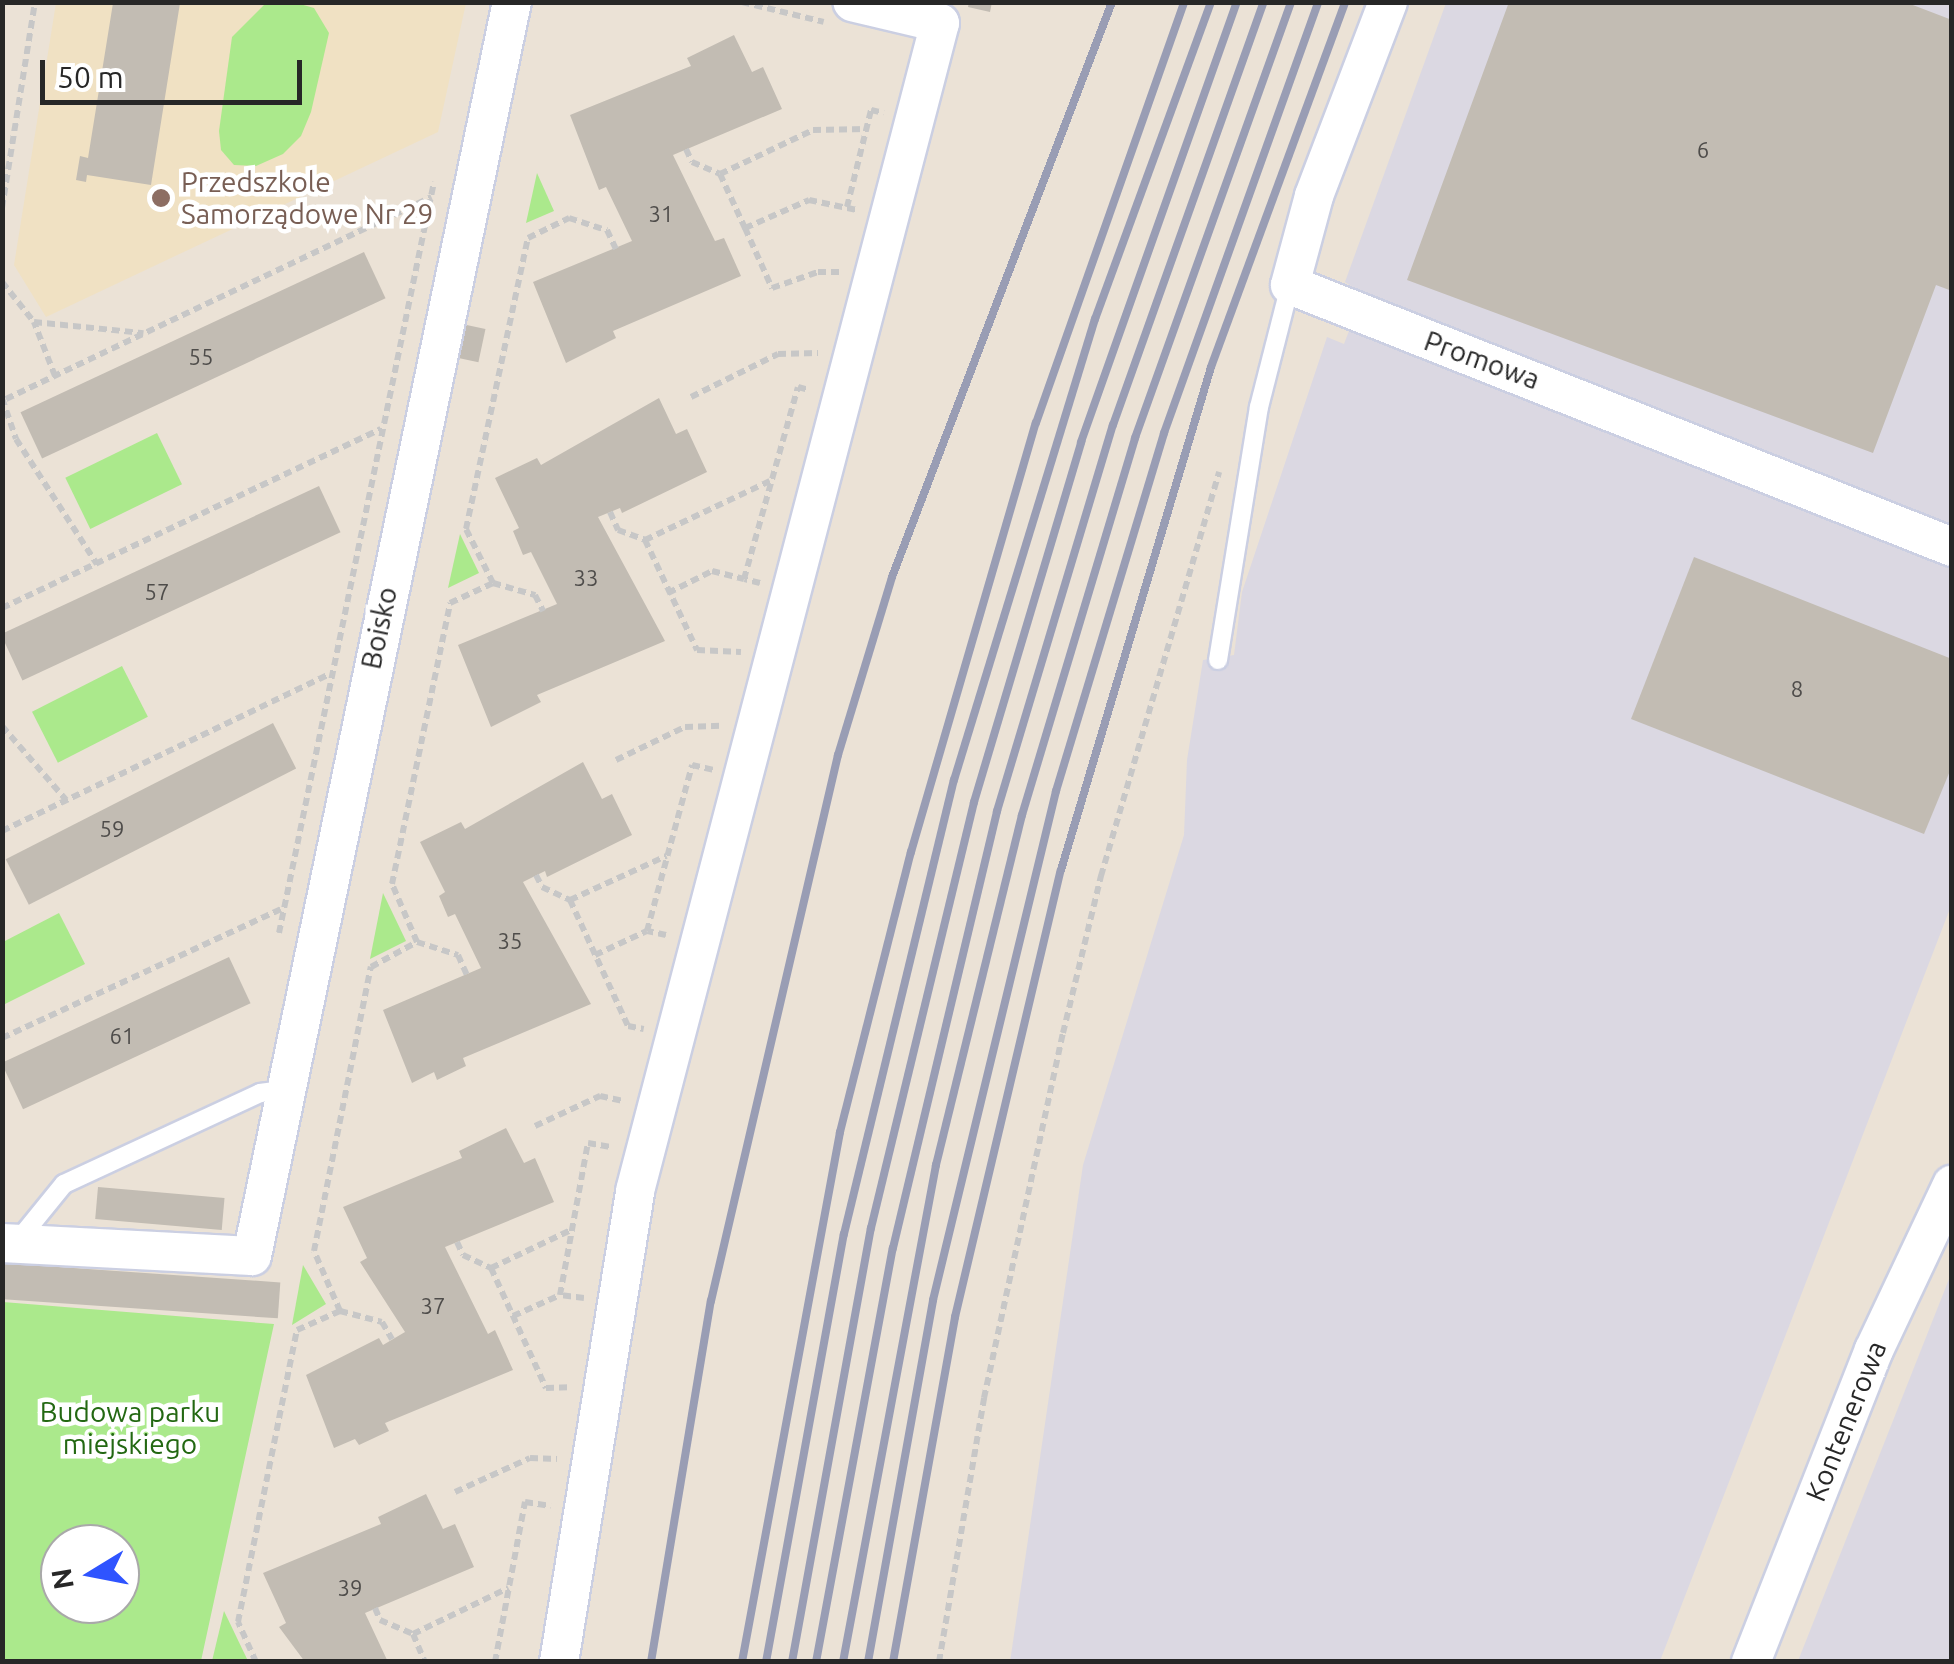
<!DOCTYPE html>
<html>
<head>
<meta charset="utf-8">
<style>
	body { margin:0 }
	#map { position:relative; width:1954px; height:1664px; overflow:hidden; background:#ebe2d6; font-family:Ubuntu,sans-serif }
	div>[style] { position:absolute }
	.industrial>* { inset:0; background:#dbd8e2 }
	.education>* { inset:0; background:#f0e1c3 }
	.green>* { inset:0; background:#abe98c; transform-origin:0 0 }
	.building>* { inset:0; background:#c2bcb3; transform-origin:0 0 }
	.path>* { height:6px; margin-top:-3px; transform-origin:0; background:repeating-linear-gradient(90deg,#c7c7c7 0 8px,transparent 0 13px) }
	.roads { filter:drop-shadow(2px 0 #cbcfe2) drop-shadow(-2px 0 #cbcfe2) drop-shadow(0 2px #cbcfe2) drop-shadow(0 -2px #cbcfe2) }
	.service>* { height:18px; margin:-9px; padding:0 9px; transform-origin:9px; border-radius:9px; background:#fff }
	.minor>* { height:38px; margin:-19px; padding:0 19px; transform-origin:19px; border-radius:19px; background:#fff }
	.rail>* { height:8px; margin:-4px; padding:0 4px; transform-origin:4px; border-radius:4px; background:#999db4 }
	.dots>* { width:28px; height:28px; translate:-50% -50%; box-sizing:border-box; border:5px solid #fff; border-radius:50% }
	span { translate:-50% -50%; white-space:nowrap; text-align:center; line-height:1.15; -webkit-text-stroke:9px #fff; paint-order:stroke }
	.number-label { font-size:22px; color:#4e4c4a }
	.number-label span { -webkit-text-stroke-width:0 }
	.education-label { font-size:28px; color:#785e54 }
	.left { translate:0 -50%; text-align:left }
	.street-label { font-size:28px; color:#272727 }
	.park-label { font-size:28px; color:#236812 }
	.frame { position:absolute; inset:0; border:5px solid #272727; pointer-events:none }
	.north { position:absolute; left:40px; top:1524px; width:100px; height:100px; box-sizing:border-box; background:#fff; border:2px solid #a9a9a9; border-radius:50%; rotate:260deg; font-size:28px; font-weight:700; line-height:40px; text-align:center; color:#272727 }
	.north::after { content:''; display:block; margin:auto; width:35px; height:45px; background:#2f54ff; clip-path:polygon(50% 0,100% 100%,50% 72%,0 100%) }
	.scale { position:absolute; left:40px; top:60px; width:262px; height:45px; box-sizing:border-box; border:5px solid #272727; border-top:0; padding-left:12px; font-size:30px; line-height:35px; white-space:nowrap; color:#272727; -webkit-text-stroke:8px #fff; paint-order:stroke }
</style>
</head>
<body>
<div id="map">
	<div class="industrial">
		<div style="clip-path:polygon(1446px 3px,1951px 3px,1951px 906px,1660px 1661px,1010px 1662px,1083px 1165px,1184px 835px,1187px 760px,1203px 660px,1234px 655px,1242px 592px,1327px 337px,1344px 344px,1363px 294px,1345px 282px)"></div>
		<div style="clip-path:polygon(1951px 1274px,1951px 1661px,1798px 1661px)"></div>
	</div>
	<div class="education">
		<div style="clip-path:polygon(56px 3px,466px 3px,438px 132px,46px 317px,14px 265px)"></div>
	</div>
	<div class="green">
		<div style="clip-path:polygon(293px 2px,314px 8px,329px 33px,311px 112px,301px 136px,283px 154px,256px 166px,234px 165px,221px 150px,219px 131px,232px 37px,265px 4px)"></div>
		<div style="clip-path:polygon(537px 173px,554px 211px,526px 223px)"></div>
		<div style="left:157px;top:433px;width:57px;height:102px;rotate:64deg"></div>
		<div style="clip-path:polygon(460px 534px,479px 573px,448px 588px)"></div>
		<div style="left:122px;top:666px;width:57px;height:101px;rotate:63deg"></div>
		<div style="clip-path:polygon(383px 893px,406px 941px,370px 959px)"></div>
		<div style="clip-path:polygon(59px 913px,85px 964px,3px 1005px,3px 942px)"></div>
		<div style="clip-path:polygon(303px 1265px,326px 1304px,292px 1325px)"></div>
		<div style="clip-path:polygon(evenodd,3px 1302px,274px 1324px,201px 1661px,3px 1661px,3px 1302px,60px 1544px,120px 1544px,120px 1604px,60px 1604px,60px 1544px)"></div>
		<div style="clip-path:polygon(224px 1611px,248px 1661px,212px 1661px)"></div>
	</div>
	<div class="building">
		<div style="clip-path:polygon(969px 2px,992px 2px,990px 12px,968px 7px)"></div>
		<div style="clip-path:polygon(1509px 2px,1905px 2px,1952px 20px,1952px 291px,1936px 285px,1873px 453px,1407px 280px)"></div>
		<div style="clip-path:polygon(113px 3px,180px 3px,151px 185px,87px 175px,86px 182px,76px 180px,80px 156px,88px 158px)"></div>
		<div style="clip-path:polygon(734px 35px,752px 72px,763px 67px,782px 109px,673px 155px,715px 241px,724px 238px,741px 276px,613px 331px,616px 338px,566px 363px,533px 282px,632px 241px,606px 187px,599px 190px,570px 115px,691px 66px,687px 58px)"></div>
		<div style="left:364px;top:252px;width:51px;height:379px;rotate:65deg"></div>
		<div style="left:462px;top:324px;width:24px;height:34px;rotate:12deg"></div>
		<div style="clip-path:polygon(659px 398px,676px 434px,687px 429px,707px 472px,622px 513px,620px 508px,598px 517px,665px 641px,537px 695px,541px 702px,491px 727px,458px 645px,557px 604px,531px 552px,523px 555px,513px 531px,519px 528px,495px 478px,537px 458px,541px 465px)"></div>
		<div style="left:319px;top:486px;width:51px;height:351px;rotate:65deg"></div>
		<div style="clip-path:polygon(1694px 557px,1952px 659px,1952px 766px,1924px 834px,1631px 719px)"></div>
		<div style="left:273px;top:723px;width:51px;height:300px;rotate:63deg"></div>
		<div style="clip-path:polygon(583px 762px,602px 799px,612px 794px,632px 835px,547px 877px,545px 871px,523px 882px,591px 1004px,463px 1058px,466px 1066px,437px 1080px,434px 1072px,412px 1083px,383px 1010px,481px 968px,455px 914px,448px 917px,439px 896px,445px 892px,420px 842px,461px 822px,465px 829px)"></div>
		<div style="left:229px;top:957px;width:51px;height:251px;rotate:65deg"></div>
		<div style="clip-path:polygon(506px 1128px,524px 1163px,535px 1158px,554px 1202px,445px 1247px,488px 1334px,495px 1330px,513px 1370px,385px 1423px,389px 1431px,359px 1445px,355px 1439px,334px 1448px,306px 1375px,379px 1338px,383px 1345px,405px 1332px,360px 1262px,367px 1258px,343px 1207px,462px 1158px,459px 1151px)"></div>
		<div style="left:98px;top:1187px;width:127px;height:32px;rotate:5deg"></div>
		<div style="left:2px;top:1263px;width:279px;height:36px;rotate:4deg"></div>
		<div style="clip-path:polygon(426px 1494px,443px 1529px,455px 1524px,474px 1567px,365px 1613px,388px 1662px,305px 1662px,279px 1627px,286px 1623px,263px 1573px,381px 1524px,378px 1517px)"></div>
	</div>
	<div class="path">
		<div style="left:742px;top:2px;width:84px;rotate:13.7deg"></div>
		<div style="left:686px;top:149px;width:14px;rotate:65deg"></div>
		<div style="left:692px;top:162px;width:30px;rotate:23deg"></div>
		<div style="left:720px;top:174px;width:103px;rotate:-25.3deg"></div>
		<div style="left:813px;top:130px;width:54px;rotate:-1.1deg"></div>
		<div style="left:720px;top:174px;width:60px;rotate:65.2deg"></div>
		<div style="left:745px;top:228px;width:70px;rotate:-23.6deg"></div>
		<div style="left:809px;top:200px;width:49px;rotate:11.8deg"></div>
		<div style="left:847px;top:207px;width:100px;rotate:-76.1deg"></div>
		<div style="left:871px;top:110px;width:13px;rotate:13deg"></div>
		<div style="left:2px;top:208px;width:209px;rotate:-80.9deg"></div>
		<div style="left:745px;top:228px;width:66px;rotate:65.8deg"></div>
		<div style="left:772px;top:288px;width:49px;rotate:-19.2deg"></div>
		<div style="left:818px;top:272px;width:25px"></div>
		<div style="left:2px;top:282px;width:51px;rotate:51.3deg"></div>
		<div style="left:55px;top:376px;width:58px;rotate:-111.3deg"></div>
		<div style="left:34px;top:322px;width:110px;rotate:5.8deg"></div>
		<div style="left:691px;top:397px;width:97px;rotate:-26.3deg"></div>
		<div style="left:778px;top:354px;width:40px;rotate:-1.4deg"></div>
		<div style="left:2px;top:398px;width:43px;rotate:71.1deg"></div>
		<div style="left:16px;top:439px;width:149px;rotate:57.1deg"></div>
		<div style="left:6px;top:399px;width:471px;rotate:-25.4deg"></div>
		<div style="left:610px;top:512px;width:20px;rotate:66deg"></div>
		<div style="left:618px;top:530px;width:29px;rotate:20deg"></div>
		<div style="left:645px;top:540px;width:138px;rotate:-25.3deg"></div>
		<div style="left:645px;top:540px;width:122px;rotate:64.7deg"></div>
		<div style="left:697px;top:650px;width:44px;rotate:2.6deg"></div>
		<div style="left:493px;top:583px;width:44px;rotate:15.9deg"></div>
		<div style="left:535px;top:595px;width:18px;rotate:63deg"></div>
		<div style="left:760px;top:583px;width:16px;rotate:-166deg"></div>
		<div style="left:744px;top:579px;width:199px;rotate:-74.3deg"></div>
		<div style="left:798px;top:387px;width:11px;rotate:15deg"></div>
		<div style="left:668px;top:593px;width:49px;rotate:-26.6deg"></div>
		<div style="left:712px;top:571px;width:33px;rotate:14deg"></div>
		<div style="left:2px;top:608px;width:419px;rotate:-25.3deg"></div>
		<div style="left:2px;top:726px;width:98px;rotate:49.1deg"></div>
		<div style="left:616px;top:760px;width:76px;rotate:-25.6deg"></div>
		<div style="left:685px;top:727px;width:36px;rotate:-2deg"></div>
		<div style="left:2px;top:831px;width:361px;rotate:-25.6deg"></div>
		<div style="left:536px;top:875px;width:13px;rotate:63deg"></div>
		<div style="left:542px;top:887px;width:31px;rotate:25deg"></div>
		<div style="left:570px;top:900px;width:106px;rotate:-24.6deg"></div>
		<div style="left:570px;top:900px;width:139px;rotate:65.3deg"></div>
		<div style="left:628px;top:1026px;width:16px;rotate:11deg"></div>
		<div style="left:279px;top:933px;width:767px;rotate:-78.34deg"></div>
		<div style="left:666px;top:935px;width:19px;rotate:-168deg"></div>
		<div style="left:647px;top:931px;width:172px;rotate:-74.8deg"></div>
		<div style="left:692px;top:765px;width:22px;rotate:13deg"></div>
		<div style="left:417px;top:942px;width:43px;rotate:17.6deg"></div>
		<div style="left:458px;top:955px;width:22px;rotate:66deg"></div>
		<div style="left:595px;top:955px;width:57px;rotate:-24.8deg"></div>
		<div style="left:2px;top:1038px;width:307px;rotate:-24.8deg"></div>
		<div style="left:535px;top:1126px;width:72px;rotate:-24.8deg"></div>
		<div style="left:600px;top:1096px;width:25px;rotate:12deg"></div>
		<div style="left:457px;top:1242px;width:14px;rotate:65deg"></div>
		<div style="left:463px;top:1255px;width:31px;rotate:25deg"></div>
		<div style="left:491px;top:1268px;width:89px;rotate:-25.4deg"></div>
		<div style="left:491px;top:1268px;width:132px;rotate:65.4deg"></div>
		<div style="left:546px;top:1388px;width:23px;rotate:-2deg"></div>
		<div style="left:584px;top:1298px;width:24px;rotate:-173deg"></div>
		<div style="left:560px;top:1295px;width:155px;rotate:-79.6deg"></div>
		<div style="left:588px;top:1143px;width:23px;rotate:10deg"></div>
		<div style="left:340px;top:1311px;width:43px;rotate:14.7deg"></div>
		<div style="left:382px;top:1322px;width:20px;rotate:60deg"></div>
		<div style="left:513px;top:1316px;width:51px;rotate:-24.1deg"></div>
		<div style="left:455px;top:1492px;width:82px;rotate:-24.4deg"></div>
		<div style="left:530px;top:1458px;width:27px;rotate:2deg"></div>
		<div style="left:375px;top:1608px;width:13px;rotate:67deg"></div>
		<div style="left:380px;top:1620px;width:36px;rotate:23deg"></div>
		<div style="left:413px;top:1634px;width:106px;rotate:-25.8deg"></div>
		<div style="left:413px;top:1634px;width:30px;rotate:67deg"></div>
		<div style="left:256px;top:1662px;width:44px;rotate:-114.2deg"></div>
		<div style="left:238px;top:1622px;width:298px;rotate:-78.6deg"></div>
		<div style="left:297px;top:1330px;width:47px;rotate:-23.8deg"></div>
		<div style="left:340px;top:1311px;width:65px;rotate:-113.4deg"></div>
		<div style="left:314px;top:1251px;width:290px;rotate:-78.7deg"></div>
		<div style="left:371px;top:967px;width:52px;rotate:-28.5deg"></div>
		<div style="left:417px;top:942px;width:63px;rotate:-113.3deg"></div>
		<div style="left:392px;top:884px;width:287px;rotate:-78.3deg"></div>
		<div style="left:450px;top:603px;width:47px;rotate:-24.9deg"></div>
		<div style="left:493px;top:583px;width:60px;rotate:-116.6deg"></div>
		<div style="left:466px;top:529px;width:298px;rotate:-78deg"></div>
		<div style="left:528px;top:238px;width:46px;rotate:-26deg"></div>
		<div style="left:569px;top:218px;width:40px;rotate:18deg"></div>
		<div style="left:607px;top:230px;width:21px;rotate:65deg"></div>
		<div style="left:495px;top:1662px;width:163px;rotate:-79.4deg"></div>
		<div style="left:525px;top:1502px;width:26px;rotate:9deg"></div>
		<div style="left:939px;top:1662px;width:268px;rotate:-80.3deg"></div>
		<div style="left:984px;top:1398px;width:373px;rotate:-77.8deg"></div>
		<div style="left:1063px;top:1033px;width:162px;rotate:-76.4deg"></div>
		<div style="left:1101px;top:876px;width:421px;rotate:-73.7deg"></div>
	</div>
	<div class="roads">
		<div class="service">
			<div style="left:1218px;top:660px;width:256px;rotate:-80.8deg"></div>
			<div style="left:1259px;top:407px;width:126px;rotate:-75.7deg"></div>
			<div style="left:16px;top:1243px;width:76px;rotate:-50.9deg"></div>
			<div style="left:64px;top:1184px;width:216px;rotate:-24.9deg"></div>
			<div style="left:260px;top:1093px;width:21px;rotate:-8deg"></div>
		</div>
		<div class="minor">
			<div style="left:1388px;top:2px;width:208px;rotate:110.9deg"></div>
			<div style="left:1314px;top:196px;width:92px;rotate:105.1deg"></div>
			<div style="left:1290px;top:285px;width:712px;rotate:21.59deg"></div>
			<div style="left:2px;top:1243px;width:250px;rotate:3deg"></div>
			<div style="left:252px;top:1256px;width:1281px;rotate:-78.29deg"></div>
			<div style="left:559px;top:1662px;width:477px;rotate:-80.8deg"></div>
			<div style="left:635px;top:1191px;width:1207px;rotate:-75.37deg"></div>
			<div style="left:940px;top:23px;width:90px;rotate:-166.6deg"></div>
			<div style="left:1751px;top:1662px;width:335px;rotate:-68.5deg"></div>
			<div style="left:1874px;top:1350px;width:183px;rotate:-64.7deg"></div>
		</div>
	</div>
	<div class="rail">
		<div style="left:651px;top:1662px;width:366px;rotate:-80.6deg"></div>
		<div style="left:711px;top:1301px;width:561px;rotate:-76.91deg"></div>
		<div style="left:838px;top:755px;width:186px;rotate:-73.1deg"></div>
		<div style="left:892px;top:577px;width:616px;rotate:-69.06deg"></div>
		<div style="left:742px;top:1662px;width:539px;rotate:-79.52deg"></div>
		<div style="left:840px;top:1132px;width:289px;rotate:-75.8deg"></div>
		<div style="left:911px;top:852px;width:447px;rotate:-73.8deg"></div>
		<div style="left:1036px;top:423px;width:446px;rotate:-70.6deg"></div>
		<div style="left:766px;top:1662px;width:435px;rotate:-79.7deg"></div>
		<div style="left:844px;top:1234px;width:467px;rotate:-76.4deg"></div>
		<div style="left:954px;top:780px;width:482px;rotate:-73deg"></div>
		<div style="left:1095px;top:319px;width:338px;rotate:-69.9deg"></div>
		<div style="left:792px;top:1662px;width:441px;rotate:-79.7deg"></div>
		<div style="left:871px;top:1228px;width:438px;rotate:-76.4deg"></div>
		<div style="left:974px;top:802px;width:376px;rotate:-73.4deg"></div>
		<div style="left:1081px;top:442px;width:467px;rotate:-70.5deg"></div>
		<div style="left:816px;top:1662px;width:421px;rotate:-79.5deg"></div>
		<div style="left:893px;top:1248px;width:449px;rotate:-76.6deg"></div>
		<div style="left:997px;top:811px;width:403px;rotate:-73.3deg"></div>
		<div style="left:1113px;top:425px;width:449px;rotate:-70.4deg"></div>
		<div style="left:843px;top:1662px;width:506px;rotate:-79.4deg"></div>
		<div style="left:936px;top:1165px;width:360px;rotate:-76.2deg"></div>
		<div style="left:1022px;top:815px;width:394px;rotate:-73.3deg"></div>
		<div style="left:1135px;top:438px;width:463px;rotate:-70.3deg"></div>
		<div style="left:868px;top:1662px;width:368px;rotate:-79.8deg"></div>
		<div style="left:933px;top:1300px;width:524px;rotate:-76.41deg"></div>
		<div style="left:1056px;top:791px;width:374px;rotate:-73.2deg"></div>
		<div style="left:1164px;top:433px;width:458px;rotate:-70.3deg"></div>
		<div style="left:893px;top:1662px;width:351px;rotate:-79.8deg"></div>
		<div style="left:955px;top:1317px;width:459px;rotate:-76.7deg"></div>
		<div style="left:1061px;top:870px;width:525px;rotate:-73.39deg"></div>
		<div style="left:1211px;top:367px;width:389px;rotate:-69.8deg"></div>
	</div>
	<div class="dots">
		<div style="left:161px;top:198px;background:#8d6e63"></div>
	</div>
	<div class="number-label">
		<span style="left:1703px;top:150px">6</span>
		<span style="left:661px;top:214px">31</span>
		<span style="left:201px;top:357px">55</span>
		<span style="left:586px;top:578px">33</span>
		<span style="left:157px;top:592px">57</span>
		<span style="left:1797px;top:689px">8</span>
		<span style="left:112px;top:829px">59</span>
		<span style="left:510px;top:941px">35</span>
		<span style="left:122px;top:1036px">61</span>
		<span style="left:433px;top:1306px">37</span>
		<span style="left:350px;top:1588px">39</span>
	</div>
	<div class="education-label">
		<span class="left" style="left:181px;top:198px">Przedszkole<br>Samorządowe Nr 29</span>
	</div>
	<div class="street-label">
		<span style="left:1482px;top:360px;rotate:20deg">Promowa</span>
		<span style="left:379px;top:628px;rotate:-78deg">Boisko</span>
		<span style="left:1846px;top:1421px;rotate:-68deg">Kontenerowa</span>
	</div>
	<div class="park-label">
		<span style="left:130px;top:1428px">Budowa parku<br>miejskiego</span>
	</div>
	<div class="frame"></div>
	<div class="north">N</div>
	<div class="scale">50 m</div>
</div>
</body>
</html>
